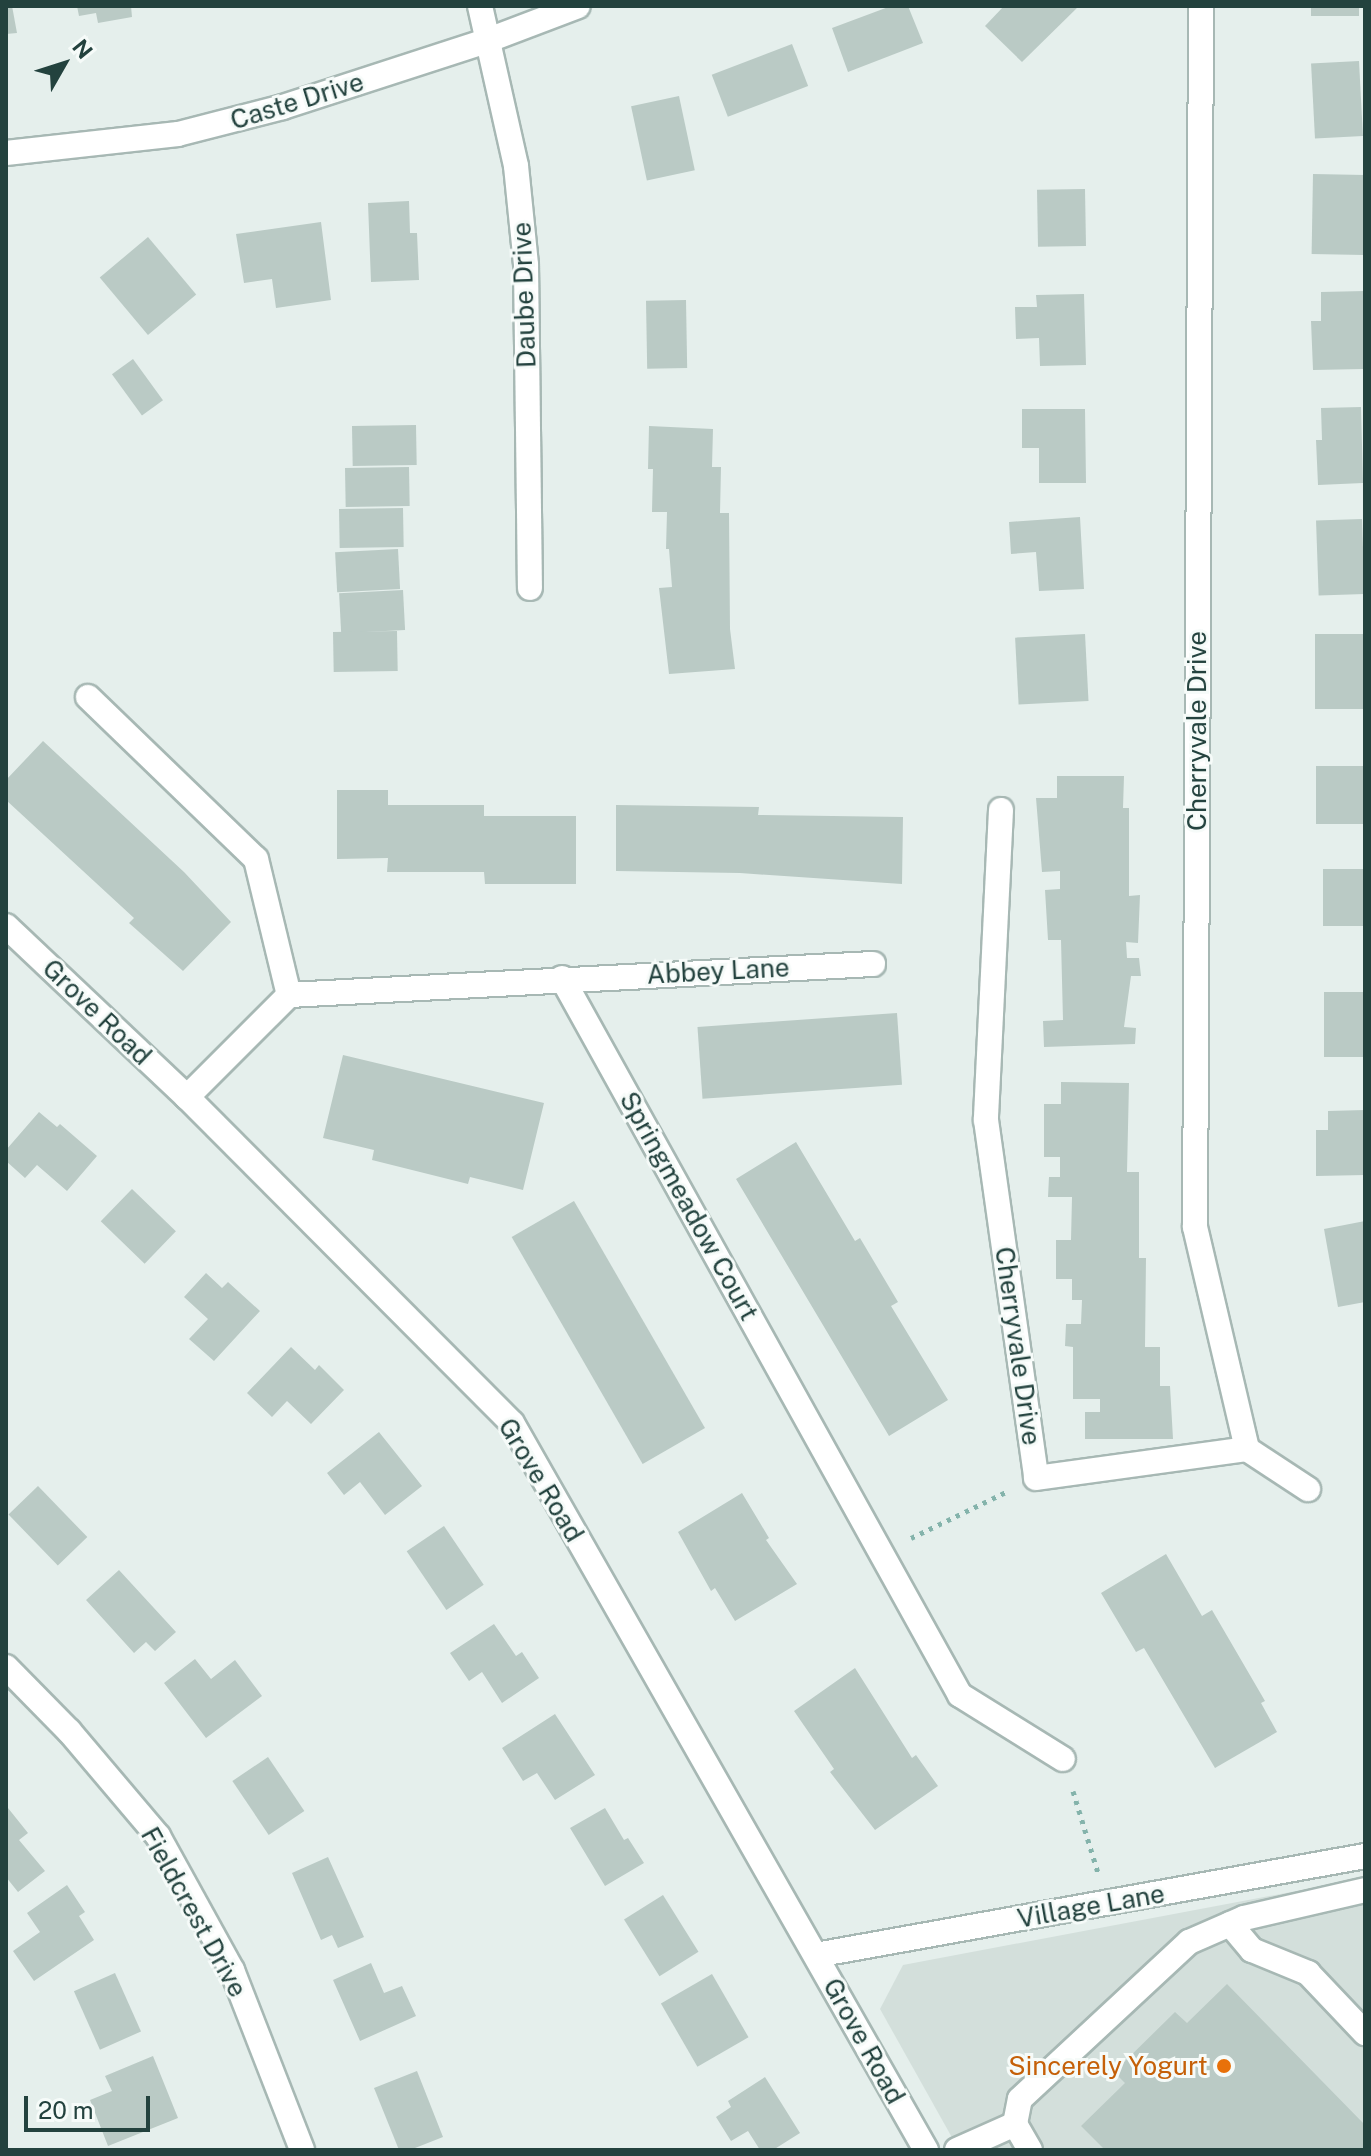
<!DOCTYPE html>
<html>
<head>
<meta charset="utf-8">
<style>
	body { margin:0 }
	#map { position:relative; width:1371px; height:2156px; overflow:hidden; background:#e5efec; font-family:"Public Sans",sans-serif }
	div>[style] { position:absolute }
	.built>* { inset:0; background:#d3dfdb }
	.building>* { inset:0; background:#bacac5; transform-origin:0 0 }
	.path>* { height:5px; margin-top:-2.5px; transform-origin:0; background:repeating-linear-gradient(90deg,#84b3ab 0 4px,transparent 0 10px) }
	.roads { filter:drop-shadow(2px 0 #a7b8b4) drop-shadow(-2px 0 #a7b8b4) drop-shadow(0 2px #a7b8b4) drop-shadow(0 -2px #a7b8b4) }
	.minor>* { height:24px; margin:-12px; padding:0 12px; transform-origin:12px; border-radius:12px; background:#fff }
	.dots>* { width:22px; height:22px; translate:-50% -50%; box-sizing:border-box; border:4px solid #f6fbf9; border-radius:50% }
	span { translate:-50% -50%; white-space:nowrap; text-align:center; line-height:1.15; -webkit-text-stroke:6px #f6fbf9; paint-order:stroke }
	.street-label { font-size:26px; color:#23423e }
	.food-label { font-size:26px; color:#c56008 }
	.right { translate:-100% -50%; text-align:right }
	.frame { position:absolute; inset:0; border:8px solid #23423e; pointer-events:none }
	.north { position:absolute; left:24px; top:24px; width:80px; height:80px; -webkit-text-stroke:6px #f6fbf9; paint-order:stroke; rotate:51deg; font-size:22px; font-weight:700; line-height:32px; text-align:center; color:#23423e }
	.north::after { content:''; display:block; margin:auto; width:28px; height:36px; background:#23423e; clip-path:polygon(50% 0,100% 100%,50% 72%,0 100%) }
	.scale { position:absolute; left:24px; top:2096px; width:126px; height:36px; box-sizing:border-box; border:4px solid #23423e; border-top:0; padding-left:10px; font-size:24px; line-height:28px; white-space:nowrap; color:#23423e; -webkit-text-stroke:6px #f6fbf9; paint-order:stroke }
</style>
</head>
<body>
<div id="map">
	<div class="built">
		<div style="clip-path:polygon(1365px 1878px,1365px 2150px,959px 2150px,880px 2009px,903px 1965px)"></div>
	</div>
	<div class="building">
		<div style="clip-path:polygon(6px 6px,12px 6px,17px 33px,6px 34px)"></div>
		<div style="clip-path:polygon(77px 6px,131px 6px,132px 17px,98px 23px,96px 13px,79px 16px)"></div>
		<div style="clip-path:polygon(891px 6px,908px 6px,923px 43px,848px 72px,832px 28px)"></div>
		<div style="clip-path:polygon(1004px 6px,1079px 6px,1022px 62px,985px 26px)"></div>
		<div style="left:1311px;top:6px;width:48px;height:10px"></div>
		<div style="left:792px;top:44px;width:45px;height:86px;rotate:69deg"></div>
		<div style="left:1359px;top:61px;width:75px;height:48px;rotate:87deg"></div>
		<div style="left:679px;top:96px;width:76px;height:49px;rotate:78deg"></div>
		<div style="left:1313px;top:174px;width:52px;height:80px;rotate:1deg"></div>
		<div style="left:1085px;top:189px;width:57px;height:48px;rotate:89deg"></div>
		<div style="clip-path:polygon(409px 201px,410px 233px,417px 233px,419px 280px,371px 282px,368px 203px)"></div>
		<div style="clip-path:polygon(321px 222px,331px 300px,276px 308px,272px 279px,244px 283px,236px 234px)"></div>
		<div style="left:148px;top:237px;width:75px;height:63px;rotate:50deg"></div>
		<div style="clip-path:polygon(1365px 291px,1363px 369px,1313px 370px,1311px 321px,1321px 321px,1321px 292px)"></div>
		<div style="clip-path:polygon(1084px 294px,1086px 365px,1040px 366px,1039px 338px,1016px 339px,1015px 307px,1037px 307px,1036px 295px)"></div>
		<div style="left:686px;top:300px;width:68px;height:40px;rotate:89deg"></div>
		<div style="left:133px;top:359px;width:51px;height:26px;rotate:54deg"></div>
		<div style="clip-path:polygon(1361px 407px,1363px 483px,1318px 485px,1316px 440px,1322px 440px,1321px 408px)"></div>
		<div style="clip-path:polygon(1022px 409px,1085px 409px,1086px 483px,1039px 483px,1039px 448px,1022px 448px)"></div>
		<div style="left:416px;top:425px;width:40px;height:64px;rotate:89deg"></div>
		<div style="clip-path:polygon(649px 426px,713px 429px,712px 467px,721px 467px,720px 513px,729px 513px,730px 629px,735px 669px,669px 674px,659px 588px,672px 587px,669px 549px,666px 549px,667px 512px,652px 512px,653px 469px,648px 469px)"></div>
		<div style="left:409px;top:467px;width:39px;height:64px;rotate:89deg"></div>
		<div style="left:403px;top:508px;width:39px;height:64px;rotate:89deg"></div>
		<div style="clip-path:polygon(1080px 517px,1084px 589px,1039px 591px,1036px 552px,1011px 554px,1009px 522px)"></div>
		<div style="left:1362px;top:519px;width:75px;height:46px;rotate:88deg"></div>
		<div style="left:398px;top:549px;width:40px;height:63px;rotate:87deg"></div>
		<div style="left:403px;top:590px;width:40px;height:64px;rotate:87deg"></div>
		<div style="left:397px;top:631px;width:40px;height:64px;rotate:89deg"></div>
		<div style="left:1085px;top:634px;width:67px;height:70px;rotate:87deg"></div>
		<div style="left:1315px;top:634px;width:50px;height:75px"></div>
		<div style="clip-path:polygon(43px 741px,184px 872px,231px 922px,183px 971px,129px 923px,134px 918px,6px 800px,6px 780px)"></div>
		<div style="left:1316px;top:766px;width:49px;height:58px"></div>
		<div style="clip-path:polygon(1057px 776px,1124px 776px,1123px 808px,1129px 808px,1129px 896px,1140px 895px,1138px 943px,1126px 942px,1127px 958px,1139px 958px,1141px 976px,1131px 976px,1124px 1027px,1136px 1028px,1135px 1044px,1044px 1047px,1043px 1021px,1063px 1020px,1061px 940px,1048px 940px,1045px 890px,1060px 889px,1060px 871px,1042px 872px,1036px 798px,1057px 798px)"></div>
		<div style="clip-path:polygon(337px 790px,388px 790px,388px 805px,484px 805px,484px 816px,576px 816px,576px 884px,485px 884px,484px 872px,387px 872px,388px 858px,337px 859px)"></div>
		<div style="clip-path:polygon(616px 805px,759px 807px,758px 815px,903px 817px,902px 884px,740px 873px,616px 871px)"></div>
		<div style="left:1365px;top:869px;width:57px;height:42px;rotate:90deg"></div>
		<div style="left:1324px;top:992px;width:41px;height:65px"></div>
		<div style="left:897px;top:1013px;width:72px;height:200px;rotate:86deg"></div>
		<div style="clip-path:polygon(343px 1055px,544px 1103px,523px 1190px,470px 1177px,468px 1184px,372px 1160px,374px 1150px,323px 1138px)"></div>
		<div style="clip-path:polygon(1061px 1082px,1129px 1083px,1127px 1172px,1139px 1172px,1139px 1258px,1146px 1258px,1145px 1347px,1160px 1347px,1160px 1386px,1170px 1386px,1173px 1439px,1085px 1439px,1085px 1412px,1100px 1412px,1100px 1399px,1073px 1399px,1073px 1347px,1065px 1346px,1066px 1324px,1081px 1324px,1082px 1300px,1072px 1300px,1072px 1279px,1056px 1279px,1056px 1240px,1071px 1240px,1072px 1197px,1048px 1197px,1049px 1177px,1060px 1177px,1060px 1157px,1044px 1157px,1044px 1104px,1061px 1104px)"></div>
		<div style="clip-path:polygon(1365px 1110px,1365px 1175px,1316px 1176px,1316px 1130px,1328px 1130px,1328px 1111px)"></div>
		<div style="clip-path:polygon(39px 1112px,57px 1127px,60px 1124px,97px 1156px,67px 1191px,37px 1165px,25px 1178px,6px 1161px,6px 1150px)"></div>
		<div style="clip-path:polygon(796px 1142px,855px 1241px,860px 1238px,898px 1302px,891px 1306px,948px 1400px,889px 1436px,736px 1179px)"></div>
		<div style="left:132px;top:1189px;width:61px;height:45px;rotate:44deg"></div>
		<div style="left:574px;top:1201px;width:262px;height:72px;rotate:60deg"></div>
		<div style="clip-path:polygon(1365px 1221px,1365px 1302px,1338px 1307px,1324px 1229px)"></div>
		<div style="clip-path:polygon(206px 1273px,222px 1288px,228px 1282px,260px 1311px,214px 1361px,189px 1339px,208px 1319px,184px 1297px)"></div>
		<div style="clip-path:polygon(291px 1347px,315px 1370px,319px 1365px,344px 1390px,311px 1424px,287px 1401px,272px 1417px,247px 1393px)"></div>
		<div style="clip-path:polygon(379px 1432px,422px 1486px,385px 1515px,360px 1482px,344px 1495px,327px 1473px)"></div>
		<div style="left:38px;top:1486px;width:71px;height:41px;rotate:46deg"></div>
		<div style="clip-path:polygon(742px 1493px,769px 1538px,766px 1540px,797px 1584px,735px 1621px,715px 1588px,711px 1591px,678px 1532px)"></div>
		<div style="left:444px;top:1526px;width:71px;height:45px;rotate:56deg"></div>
		<div style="clip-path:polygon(1166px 1554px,1202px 1616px,1212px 1610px,1265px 1701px,1261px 1703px,1277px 1732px,1215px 1768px,1144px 1648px,1136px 1652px,1101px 1593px)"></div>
		<div style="clip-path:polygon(119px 1570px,176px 1632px,155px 1651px,146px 1642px,134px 1653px,86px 1600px)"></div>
		<div style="clip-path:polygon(494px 1624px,516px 1656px,522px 1652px,539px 1678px,502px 1703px,482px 1672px,469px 1681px,450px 1653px)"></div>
		<div style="clip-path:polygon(195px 1659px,211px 1679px,235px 1660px,262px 1696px,206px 1738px,164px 1683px)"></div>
		<div style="clip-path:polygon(855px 1668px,912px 1758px,916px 1755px,938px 1786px,875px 1830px,830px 1772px,834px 1769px,794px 1711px)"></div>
		<div style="clip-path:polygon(555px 1714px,595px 1775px,555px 1800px,537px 1773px,523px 1781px,502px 1748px)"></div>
		<div style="left:268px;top:1757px;width:65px;height:43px;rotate:56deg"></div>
		<div style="clip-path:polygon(8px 1808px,28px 1833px,19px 1840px,45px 1871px,18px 1892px,6px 1877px)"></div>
		<div style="clip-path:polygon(605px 1808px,624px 1840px,628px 1838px,644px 1863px,605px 1886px,570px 1828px)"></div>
		<div style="clip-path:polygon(328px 1857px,364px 1937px,338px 1948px,332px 1935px,321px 1940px,292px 1873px)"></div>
		<div style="clip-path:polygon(67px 1885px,85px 1912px,79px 1916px,94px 1940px,34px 1981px,13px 1951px,40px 1932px,27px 1913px)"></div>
		<div style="left:663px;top:1895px;width:67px;height:46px;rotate:58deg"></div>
		<div style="clip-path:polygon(371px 1963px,384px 1993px,402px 1986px,416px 2016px,360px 2041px,333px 1980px)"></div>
		<div style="left:115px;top:1973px;width:64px;height:45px;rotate:66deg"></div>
		<div style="left:712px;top:1974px;width:73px;height:59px;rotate:60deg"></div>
		<div style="clip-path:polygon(1227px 1984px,1365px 2125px,1365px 2150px,1105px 2150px,1081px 2126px,1125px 2083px,1114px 2072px,1175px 2012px,1187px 2023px)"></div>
		<div style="clip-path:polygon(153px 2056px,178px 2118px,108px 2146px,90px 2100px,112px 2091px,105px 2076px)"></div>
		<div style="clip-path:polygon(417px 2071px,443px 2137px,410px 2150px,399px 2150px,374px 2088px)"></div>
		<div style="clip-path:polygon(765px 2077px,800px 2133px,773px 2150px,760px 2150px,748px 2131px,731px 2141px,716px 2117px,731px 2107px,728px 2101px)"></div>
	</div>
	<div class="path">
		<div style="left:911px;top:1538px;width:106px;rotate:-25.8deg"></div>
		<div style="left:1073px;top:1791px;width:86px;rotate:73deg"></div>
	</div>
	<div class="roads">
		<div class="minor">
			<div style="left:480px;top:6px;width:164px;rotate:77.3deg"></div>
			<div style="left:516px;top:166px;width:100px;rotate:84.2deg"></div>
			<div style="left:526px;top:265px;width:323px;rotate:89.3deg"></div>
			<div style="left:1201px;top:6px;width:1221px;rotate:90.28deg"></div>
			<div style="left:1195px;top:1227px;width:228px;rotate:76.8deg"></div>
			<div style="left:1247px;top:1449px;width:73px;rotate:33.3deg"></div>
			<div style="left:6px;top:153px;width:173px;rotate:-6.3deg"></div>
			<div style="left:178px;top:134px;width:108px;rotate:-14.4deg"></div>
			<div style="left:283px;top:107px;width:213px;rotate:-18deg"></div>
			<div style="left:486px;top:41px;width:98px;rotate:-20.8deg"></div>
			<div style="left:88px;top:697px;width:233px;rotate:44deg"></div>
			<div style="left:256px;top:859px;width:140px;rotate:76.4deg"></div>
			<div style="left:1001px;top:810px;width:310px;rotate:92.8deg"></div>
			<div style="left:986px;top:1120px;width:361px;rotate:82deg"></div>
			<div style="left:1036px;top:1478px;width:213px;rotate:-7.8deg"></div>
			<div style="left:6px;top:926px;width:249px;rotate:43.4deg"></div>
			<div style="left:187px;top:1097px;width:460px;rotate:45.1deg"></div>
			<div style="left:512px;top:1423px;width:837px;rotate:60.34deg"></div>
			<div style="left:562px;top:978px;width:820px;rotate:60.97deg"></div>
			<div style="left:960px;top:1695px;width:121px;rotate:31.9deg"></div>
			<div style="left:187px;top:1097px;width:144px;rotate:-45deg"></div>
			<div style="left:289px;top:995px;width:585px;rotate:-3.04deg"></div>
			<div style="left:6px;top:1667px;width:90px;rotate:45.5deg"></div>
			<div style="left:69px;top:1731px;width:138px;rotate:49.7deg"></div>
			<div style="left:158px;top:1836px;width:153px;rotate:61.1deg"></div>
			<div style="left:232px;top:1970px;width:193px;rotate:68.7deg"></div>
			<div style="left:1230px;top:1924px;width:34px;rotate:50deg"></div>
			<div style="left:1252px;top:1950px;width:61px;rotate:22.3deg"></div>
			<div style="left:1308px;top:1973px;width:83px;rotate:46.5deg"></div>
			<div style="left:816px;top:1955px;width:558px;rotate:-10.22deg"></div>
			<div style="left:1015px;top:2124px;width:25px;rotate:-79deg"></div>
			<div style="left:1020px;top:2099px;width:231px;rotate:-42.9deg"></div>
			<div style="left:1189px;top:1942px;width:60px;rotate:-23.6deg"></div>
			<div style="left:1244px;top:1918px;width:124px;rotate:-13deg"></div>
			<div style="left:957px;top:2150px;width:64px;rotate:-24.1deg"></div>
			<div style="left:1015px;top:2124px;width:30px;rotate:60deg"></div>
		</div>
	</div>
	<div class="dots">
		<div style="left:1224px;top:2066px;background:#e8710a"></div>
	</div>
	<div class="street-label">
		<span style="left:297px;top:101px;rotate:-17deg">Caste Drive</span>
		<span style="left:524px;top:295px;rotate:-92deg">Daube Drive</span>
		<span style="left:1197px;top:731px;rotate:-90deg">Cherryvale Drive</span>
		<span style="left:718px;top:971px;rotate:-3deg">Abbey Lane</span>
		<span style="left:97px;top:1012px;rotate:44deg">Grove Road</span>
		<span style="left:689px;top:1206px;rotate:61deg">Springmeadow Court</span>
		<span style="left:1018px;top:1346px;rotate:82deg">Cherryvale Drive</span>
		<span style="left:541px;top:1480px;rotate:59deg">Grove Road</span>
		<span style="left:1091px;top:1906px;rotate:-10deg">Village Lane</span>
		<span style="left:194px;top:1912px;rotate:61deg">Fieldcrest Drive</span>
		<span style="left:864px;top:2041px;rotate:61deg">Grove Road</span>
	</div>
	<div class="food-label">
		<span class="right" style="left:1208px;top:2066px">Sincerely Yogurt</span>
	</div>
	<div class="frame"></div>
	<div class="north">N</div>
	<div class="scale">20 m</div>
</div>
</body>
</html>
